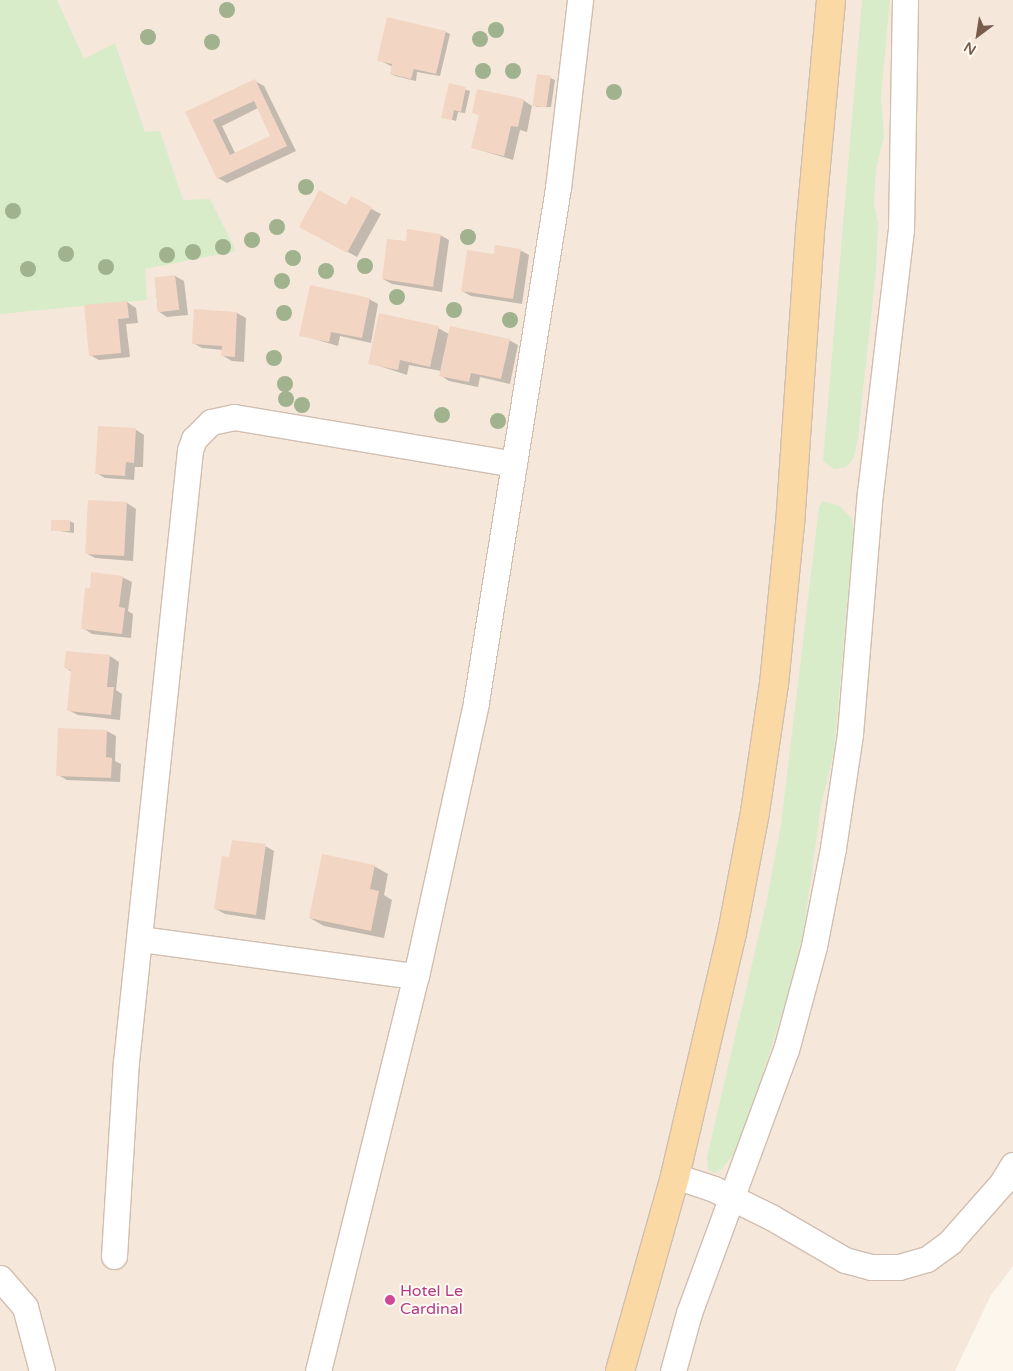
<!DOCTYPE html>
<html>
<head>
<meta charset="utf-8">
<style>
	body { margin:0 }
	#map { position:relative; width:1013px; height:1371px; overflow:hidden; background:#fdf6ec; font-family:"Varela Round",sans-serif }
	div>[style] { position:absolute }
	.residential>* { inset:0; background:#f5e8da }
	.green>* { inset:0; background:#d8ecc9 }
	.shadow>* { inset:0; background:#0003 }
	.building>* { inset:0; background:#f3d5c3; transform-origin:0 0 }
	.roads { filter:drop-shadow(1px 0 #d1beb0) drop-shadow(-1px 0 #d1beb0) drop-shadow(0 1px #d1beb0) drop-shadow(0 -1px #d1beb0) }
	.minor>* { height:25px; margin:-12.5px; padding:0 12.5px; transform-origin:12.5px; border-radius:12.5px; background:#fff }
	.primary>* { height:28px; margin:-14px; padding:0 14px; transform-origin:14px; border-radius:14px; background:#fbd9a5 }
	.trees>* { width:16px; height:16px; margin:-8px; border-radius:50%; background:#a0b28e }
	.dots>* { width:14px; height:14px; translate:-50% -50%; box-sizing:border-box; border:2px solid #fffaf3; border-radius:50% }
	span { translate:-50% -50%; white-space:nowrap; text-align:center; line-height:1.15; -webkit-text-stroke:4px #fffaf3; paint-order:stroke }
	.hotel-label { font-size:16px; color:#b23c85 }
	.left { translate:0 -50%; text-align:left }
	.north { position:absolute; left:953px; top:10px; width:50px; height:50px; -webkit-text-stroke:4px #fffaf3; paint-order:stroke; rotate:211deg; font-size:14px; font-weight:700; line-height:20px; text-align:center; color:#7a5c4d }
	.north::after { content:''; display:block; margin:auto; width:18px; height:22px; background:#7a5c4d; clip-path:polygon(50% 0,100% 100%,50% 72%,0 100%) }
</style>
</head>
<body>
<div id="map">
	<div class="residential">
		<div style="clip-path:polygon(0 0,1013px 0,1013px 1266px,991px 1295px,955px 1371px,0 1371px)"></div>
	</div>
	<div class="green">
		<div style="clip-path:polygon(0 0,57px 0,84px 59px,115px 43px,145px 132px,160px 131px,183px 200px,210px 199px,236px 251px,145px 269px,147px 300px,0 314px)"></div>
		<div style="clip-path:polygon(862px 0,890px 0,881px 96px,884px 136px,876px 170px,874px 203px,878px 223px,876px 271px,858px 437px,854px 458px,846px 467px,834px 469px,823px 461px)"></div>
		<div style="clip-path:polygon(823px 501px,840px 506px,851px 518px,854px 528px,834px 751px,821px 806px,803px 934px,788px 995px,740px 1146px,722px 1169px,714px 1173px,708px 1170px,707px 1157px,766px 904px,781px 825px,819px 507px)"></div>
	</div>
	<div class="shadow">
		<div style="clip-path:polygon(446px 32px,450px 34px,440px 76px,417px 72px,416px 81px,395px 76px,391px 74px,393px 67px,379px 60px)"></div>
		<div style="clip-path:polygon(550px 78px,555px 80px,551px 107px,537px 107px,534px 105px)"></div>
		<div style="clip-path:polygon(evenodd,255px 81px,264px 86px,296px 151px,227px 183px,218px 178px,187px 113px,255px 81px,258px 108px,272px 136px,235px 153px,222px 126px,258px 108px)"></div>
		<div style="clip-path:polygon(450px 85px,470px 91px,465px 113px,458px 112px,456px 121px,443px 117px)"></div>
		<div style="clip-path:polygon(523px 100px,532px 106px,527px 132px,520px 130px,513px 160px,473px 148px,480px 116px,473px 112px)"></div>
		<div style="clip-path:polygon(351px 198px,381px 214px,357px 257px,301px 226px,347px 206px)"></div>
		<div style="clip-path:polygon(440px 235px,449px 240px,442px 292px,392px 284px,383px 279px,407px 243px)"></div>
		<div style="clip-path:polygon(520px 250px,529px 255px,522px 304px,471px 296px,462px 291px,495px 255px)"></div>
		<div style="clip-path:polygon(175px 276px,184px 281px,188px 315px,167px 317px,158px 311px,155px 278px)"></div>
		<div style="clip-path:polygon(369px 299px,378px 304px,371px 343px,340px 336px,338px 346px,301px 335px)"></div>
		<div style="clip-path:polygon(127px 302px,136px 308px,138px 323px,126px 324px,130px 357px,99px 360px,90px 355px,85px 306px)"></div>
		<div style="clip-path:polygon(195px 310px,237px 313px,246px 318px,244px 362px,232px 361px,223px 356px,223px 350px,202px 348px,193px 343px)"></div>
		<div style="clip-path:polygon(438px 328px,449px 334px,509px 340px,518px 345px,510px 384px,480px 377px,478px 387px,449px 381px,440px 375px,441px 371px,409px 365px,407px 375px,370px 363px)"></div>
		<div style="clip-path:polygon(135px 429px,144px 435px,143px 467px,135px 467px,134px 480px,105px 478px,96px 473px)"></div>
		<div style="clip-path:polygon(127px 503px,136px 509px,133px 561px,95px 558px,86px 553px)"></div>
		<div style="clip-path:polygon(69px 521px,74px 523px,74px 533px,52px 530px)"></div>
		<div style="clip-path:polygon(122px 577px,132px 582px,128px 611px,133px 614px,131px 638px,92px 634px,83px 628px)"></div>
		<div style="clip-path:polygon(67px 652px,110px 656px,119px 662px,116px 690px,122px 694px,120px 720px,78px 715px,68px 710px,72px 672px,66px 668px)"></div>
		<div style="clip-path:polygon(107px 731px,116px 736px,115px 761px,121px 764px,120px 782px,67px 780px,58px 775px)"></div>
		<div style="clip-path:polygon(265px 846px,274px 851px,265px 920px,225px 914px,216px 909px,230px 859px)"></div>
		<div style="clip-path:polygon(374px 866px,388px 874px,384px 895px,392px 900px,384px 938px,324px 926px,310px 918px)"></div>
	</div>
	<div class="building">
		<div style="clip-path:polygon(387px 17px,446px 31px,436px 74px,414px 69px,411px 79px,390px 74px,392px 64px,377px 61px)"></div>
		<div style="left:537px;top:74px;width:14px;height:32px;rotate:8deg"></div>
		<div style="clip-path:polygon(evenodd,255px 79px,287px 146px,217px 179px,185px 112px,255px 79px,254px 101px,270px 136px,230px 155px,213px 120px,254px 101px)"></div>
		<div style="clip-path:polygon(449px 83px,466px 87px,461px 112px,454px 110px,452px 120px,441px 118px)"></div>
		<div style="clip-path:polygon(477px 89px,524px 99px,518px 127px,511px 126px,504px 156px,471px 148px,479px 115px,472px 113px)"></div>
		<div style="clip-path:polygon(319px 190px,346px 205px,351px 196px,372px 207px,347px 253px,299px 227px)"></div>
		<div style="clip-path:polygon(407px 229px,441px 234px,433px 287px,382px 279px,387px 239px,406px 241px)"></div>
		<div style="clip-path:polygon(495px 245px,521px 249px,513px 299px,461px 291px,467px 250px,494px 254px)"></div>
		<div style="left:175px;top:275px;width:35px;height:21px;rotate:83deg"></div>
		<div style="clip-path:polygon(310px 285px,370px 298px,362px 338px,331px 332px,329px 342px,299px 336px)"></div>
		<div style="clip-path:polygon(127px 301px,129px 318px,118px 319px,121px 353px,89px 356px,84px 305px)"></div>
		<div style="clip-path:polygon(194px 309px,237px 312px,235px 357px,221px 356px,222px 346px,192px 344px)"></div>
		<div style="clip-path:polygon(379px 313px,439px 326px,430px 367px,400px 360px,398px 370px,368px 364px)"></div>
		<div style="clip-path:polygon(450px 326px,510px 339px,501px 379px,471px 373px,469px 382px,439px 376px)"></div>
		<div style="clip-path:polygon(98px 426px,136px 428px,134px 463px,126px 462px,125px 476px,95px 474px)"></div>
		<div style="left:88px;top:500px;width:39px;height:54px;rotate:3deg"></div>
		<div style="left:51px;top:520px;width:19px;height:11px"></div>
		<div style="clip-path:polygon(91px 572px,123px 576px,119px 607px,125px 608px,122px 634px,81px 629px,85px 588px,90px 588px)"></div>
		<div style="clip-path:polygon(66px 651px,110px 655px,107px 687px,114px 687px,111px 715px,67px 711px,71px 670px,64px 668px)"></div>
		<div style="clip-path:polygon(58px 728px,107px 730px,106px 757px,112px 758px,111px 778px,56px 776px)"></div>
		<div style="clip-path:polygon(232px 840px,266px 844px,256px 915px,214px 909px,222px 856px,229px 857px)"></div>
		<div style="clip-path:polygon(322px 854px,375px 865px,370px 889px,379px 891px,371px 931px,309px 918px)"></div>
	</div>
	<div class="roads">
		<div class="minor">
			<div style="left:141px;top:939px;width:277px;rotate:7.7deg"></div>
			<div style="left:675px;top:1176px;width:41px;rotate:18.4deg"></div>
			<div style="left:714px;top:1189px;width:64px;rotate:26.2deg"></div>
			<div style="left:771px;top:1217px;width:86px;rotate:30.2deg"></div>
			<div style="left:845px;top:1260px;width:27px;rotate:15deg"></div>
			<div style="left:871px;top:1267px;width:28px"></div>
			<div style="left:899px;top:1267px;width:29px;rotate:-16deg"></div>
			<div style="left:927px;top:1259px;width:29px;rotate:-36deg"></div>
			<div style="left:950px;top:1242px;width:79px;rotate:-48.6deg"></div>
			<div style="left:1002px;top:1183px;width:21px;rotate:-59deg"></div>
			<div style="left:114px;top:1256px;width:194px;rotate:-86.5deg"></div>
			<div style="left:126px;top:1062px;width:615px;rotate:-84.03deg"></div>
			<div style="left:190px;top:450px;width:12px;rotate:-70deg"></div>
			<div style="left:194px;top:439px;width:24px;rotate:-45deg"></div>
			<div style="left:211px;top:422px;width:24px;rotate:-12deg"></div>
			<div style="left:234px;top:417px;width:284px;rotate:9.5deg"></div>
			<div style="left:0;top:1278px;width:38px;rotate:49deg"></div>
			<div style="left:25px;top:1307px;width:66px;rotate:75.1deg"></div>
			<div style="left:318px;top:1371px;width:407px;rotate:-76.1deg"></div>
			<div style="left:416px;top:976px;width:280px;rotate:-77.6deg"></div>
			<div style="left:476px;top:702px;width:520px;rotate:-80.94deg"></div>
			<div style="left:558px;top:188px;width:189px;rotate:-83.3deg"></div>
			<div style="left:673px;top:1371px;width:60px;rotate:-74.6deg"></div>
			<div style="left:689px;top:1313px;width:280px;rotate:-69.8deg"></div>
			<div style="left:786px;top:1050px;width:108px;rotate:-74.9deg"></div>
			<div style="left:814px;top:946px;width:100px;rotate:-79deg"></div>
			<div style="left:833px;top:848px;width:115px;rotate:-81.5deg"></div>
			<div style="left:850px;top:734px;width:242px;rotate:-85.3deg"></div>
			<div style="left:870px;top:493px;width:265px;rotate:-83.3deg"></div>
			<div style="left:901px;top:230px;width:230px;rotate:-89deg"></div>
		</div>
		<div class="primary">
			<div style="left:620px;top:1371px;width:203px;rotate:-74.2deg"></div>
			<div style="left:675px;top:1176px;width:250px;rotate:-76.8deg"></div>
			<div style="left:732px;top:933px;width:123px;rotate:-79.2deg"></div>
			<div style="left:755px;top:812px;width:129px;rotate:-81.6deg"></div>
			<div style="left:774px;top:684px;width:160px;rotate:-84.3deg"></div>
			<div style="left:790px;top:525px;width:295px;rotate:-86.1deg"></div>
			<div style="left:810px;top:231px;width:232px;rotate:-84.8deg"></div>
		</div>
	</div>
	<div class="trees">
		<div style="left:227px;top:10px"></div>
		<div style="left:496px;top:30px"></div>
		<div style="left:148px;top:37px"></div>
		<div style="left:480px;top:39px"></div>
		<div style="left:212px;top:42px"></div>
		<div style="left:483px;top:71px"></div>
		<div style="left:513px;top:71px"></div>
		<div style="left:614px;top:92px"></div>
		<div style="left:306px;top:187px"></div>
		<div style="left:13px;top:211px"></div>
		<div style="left:277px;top:227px"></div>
		<div style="left:468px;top:237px"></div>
		<div style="left:252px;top:240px"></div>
		<div style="left:223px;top:247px"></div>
		<div style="left:193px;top:252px"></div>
		<div style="left:66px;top:254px"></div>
		<div style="left:167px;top:255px"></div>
		<div style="left:293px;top:258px"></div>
		<div style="left:365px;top:266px"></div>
		<div style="left:106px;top:267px"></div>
		<div style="left:28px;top:269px"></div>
		<div style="left:326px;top:271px"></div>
		<div style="left:282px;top:281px"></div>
		<div style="left:397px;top:297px"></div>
		<div style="left:454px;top:310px"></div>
		<div style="left:284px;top:313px"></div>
		<div style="left:510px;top:320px"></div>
		<div style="left:274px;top:358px"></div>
		<div style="left:285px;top:384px"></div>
		<div style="left:286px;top:399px"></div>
		<div style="left:302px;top:405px"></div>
		<div style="left:442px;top:415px"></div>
		<div style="left:498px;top:421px"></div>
	</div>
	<div class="dots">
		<div style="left:390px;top:1300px;background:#d1479c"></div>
	</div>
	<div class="hotel-label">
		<span class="left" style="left:400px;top:1300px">Hotel Le<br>Cardinal</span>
	</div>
	<div class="north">N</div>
</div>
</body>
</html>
